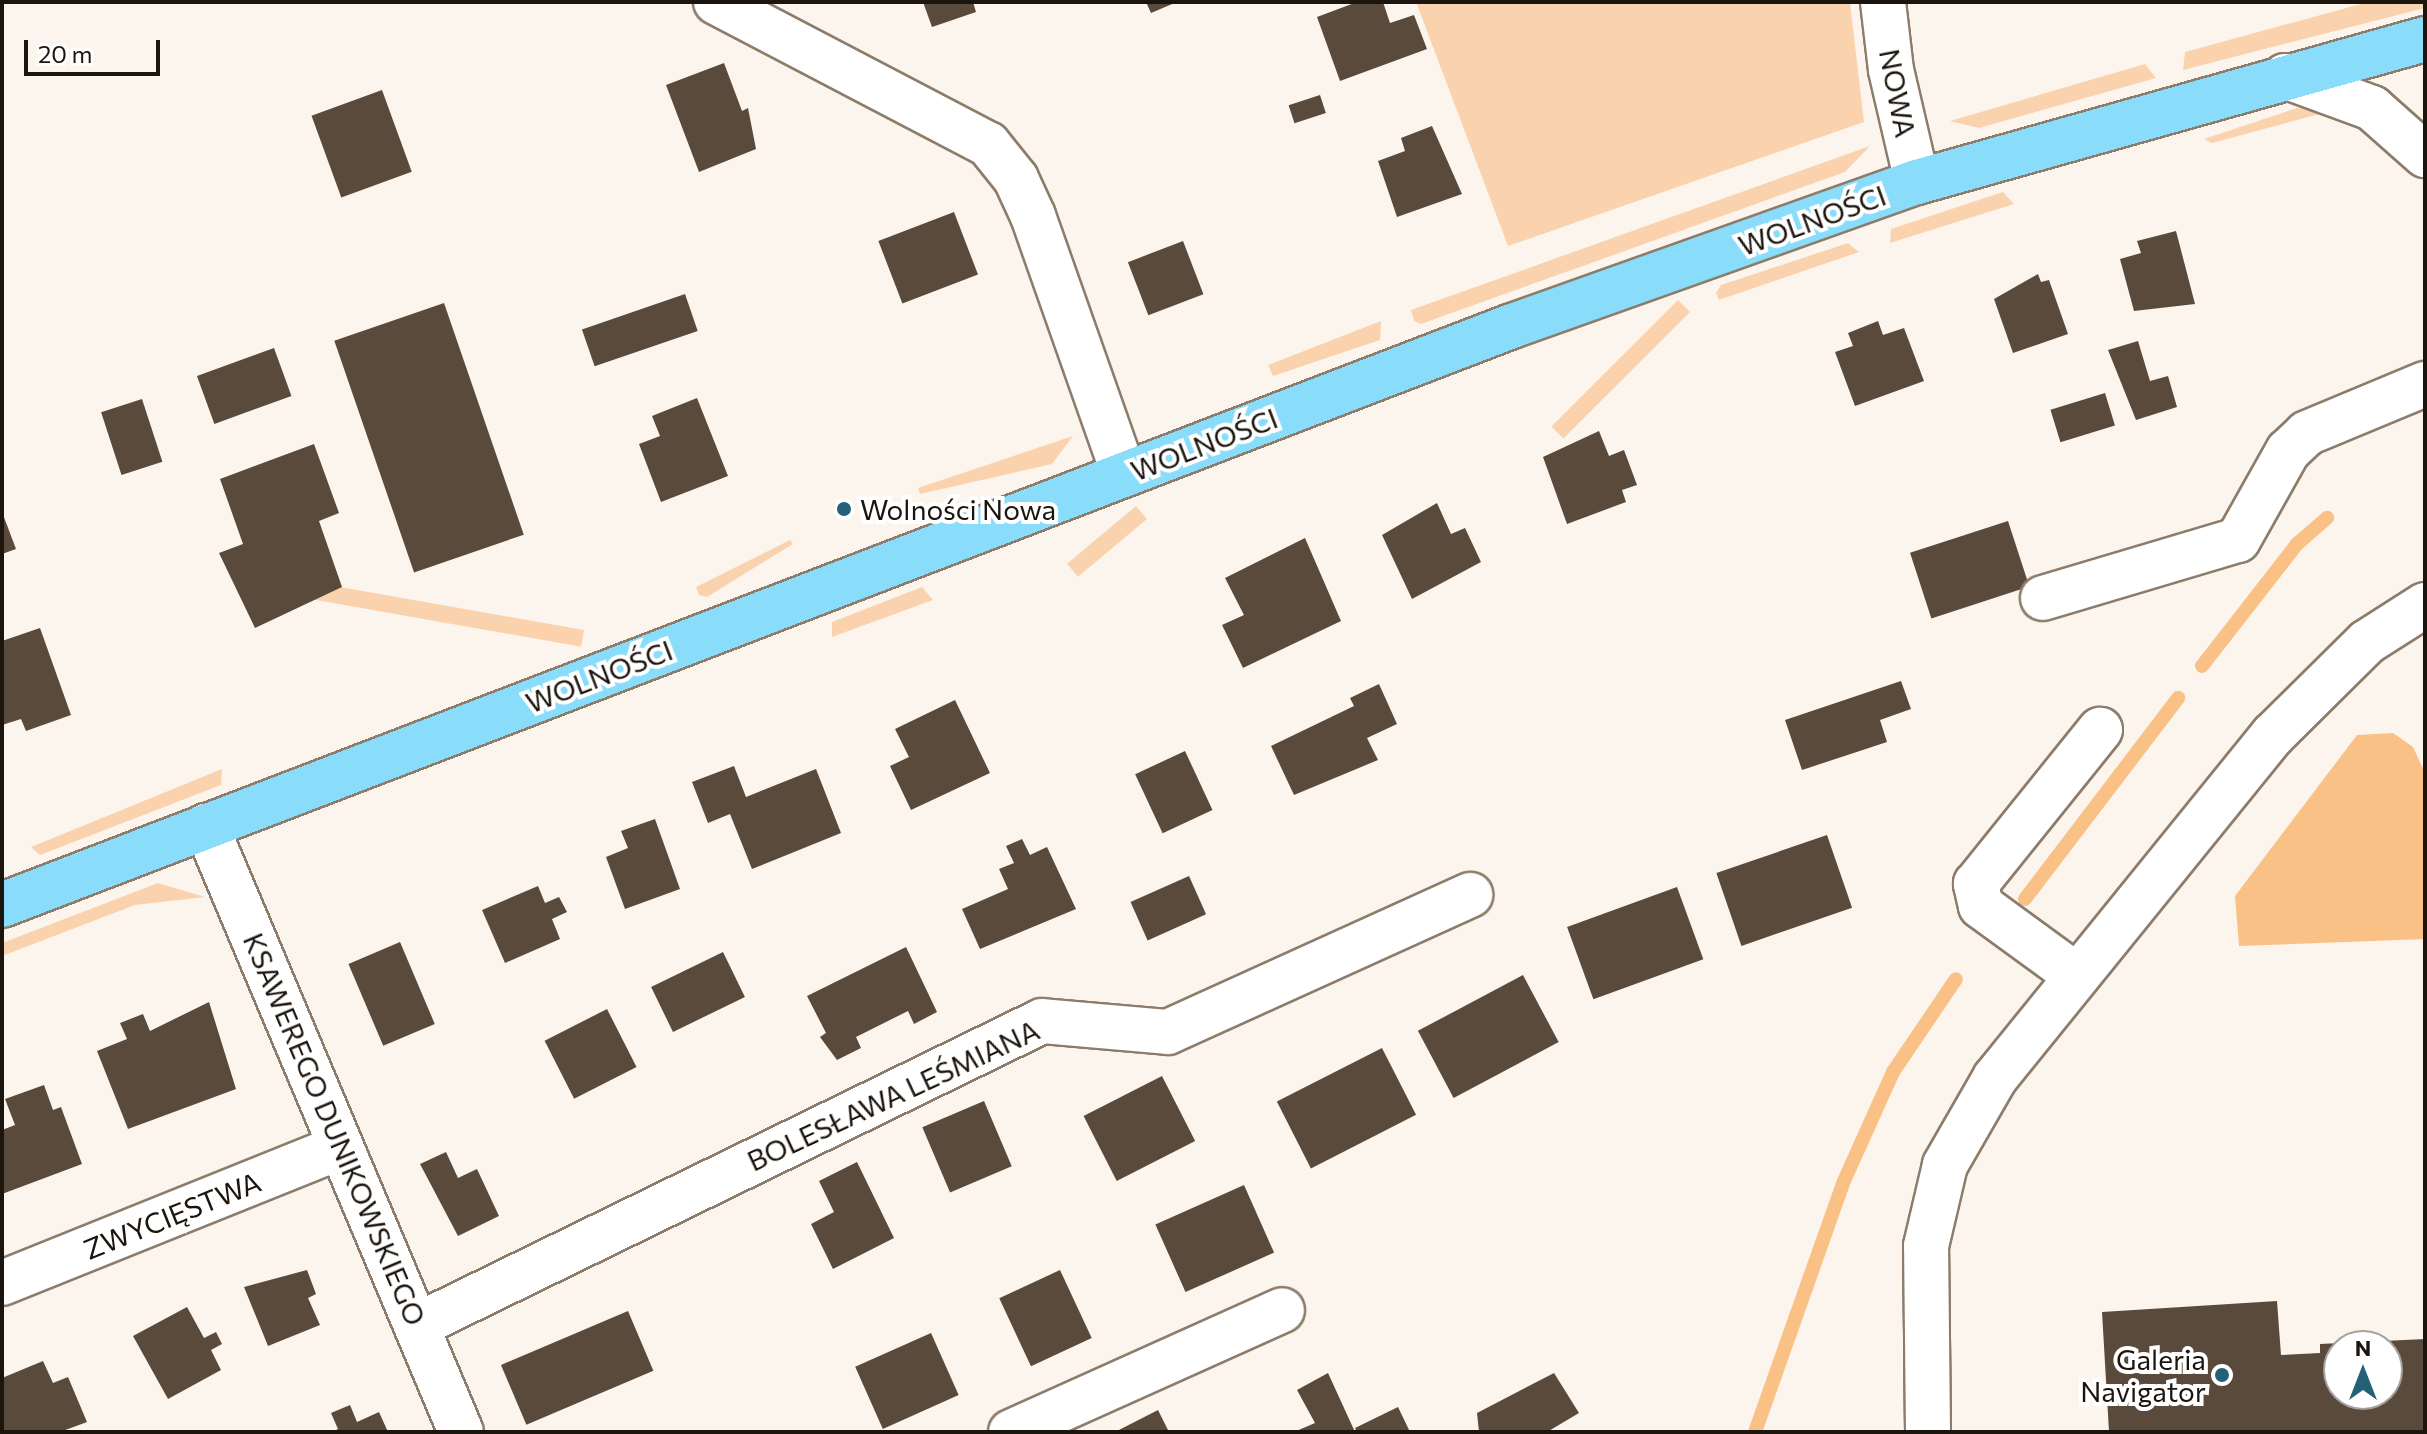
<!DOCTYPE html>
<html>
<head>
<meta charset="utf-8">
<style>
	body { margin:0 }
	#map { position:relative; width:2427px; height:1434px; overflow:hidden; background:#fcf5ed; font-family:Commissioner,sans-serif }
	div>[style] { position:absolute }
	.green>* { inset:0; background:#fad3ae; transform-origin:0 0 }
	.water>* { inset:0; background:#fac186 }
	.stream>* { height:14px; margin:-7px; padding:0 7px; transform-origin:7px; border-radius:7px; background:#fac186 }
	.building>* { inset:0; background:#5a4a3b; transform-origin:0 0 }
	.roads { filter:drop-shadow(2px 0 #8d7c6b) drop-shadow(-2px 0 #8d7c6b) drop-shadow(0 2px #8d7c6b) drop-shadow(0 -2px #8d7c6b) }
	.minor>* { height:44px; margin:-22px; padding:0 22px; transform-origin:22px; border-radius:22px; background:#fff }
	.major>* { height:44px; margin:-22px; padding:0 22px; transform-origin:22px; border-radius:22px; background:#89ddfa }
	.dots>* { width:22px; height:22px; translate:-50% -50%; box-sizing:border-box; border:4px solid #fff; border-radius:50% }
	span { translate:-50% -50%; white-space:nowrap; text-align:center; line-height:1.15; -webkit-text-stroke:8px #fff; paint-order:stroke }
	.street-label { font-size:28px; color:#1b150e }
	.poi-label { font-size:28px; color:#1b150e }
	.left { translate:0 -50%; text-align:left }
	.right { translate:-100% -50%; text-align:right }
	.frame { position:absolute; inset:0; border:4px solid #1b150e; pointer-events:none }
	.north { position:absolute; left:2323px; top:1330px; width:80px; height:80px; box-sizing:border-box; background:#fff; border:2px solid #a4a19f; border-radius:50%; rotate:0deg; font-size:22px; font-weight:700; line-height:32px; text-align:center; color:#1b150e }
	.north::after { content:''; display:block; margin:auto; width:28px; height:36px; background:#246178; clip-path:polygon(50% 0,100% 100%,50% 72%,0 100%) }
	.scale { position:absolute; left:24px; top:40px; width:136px; height:36px; box-sizing:border-box; border:4px solid #1b150e; border-top:0; padding-left:10px; font-size:24px; line-height:28px; white-space:nowrap; color:#1b150e; -webkit-text-stroke:6px #fff; paint-order:stroke }
</style>
</head>
<body>
<div id="map">
	<div class="green">
		<div style="clip-path:polygon(1416px 2px,1850px 2px,1864px 122px,1508px 246px)"></div>
		<div style="clip-path:polygon(2368px 2px,2425px 2px,2425px 8px,2183px 70px,2185px 52px)"></div>
		<div style="clip-path:polygon(2145px 64px,2156px 78px,1979px 128px,1950px 121px)"></div>
		<div style="clip-path:polygon(2297px 108px,2330px 111px,2212px 143px,2204px 139px)"></div>
		<div style="clip-path:polygon(1870px 146px,1845px 172px,1421px 324px,1414px 321px,1411px 310px)"></div>
		<div style="clip-path:polygon(2003px 192px,2014px 204px,1890px 243px,1891px 229px)"></div>
		<div style="clip-path:polygon(1848px 243px,1859px 252px,1719px 300px,1716px 293px,1721px 285px)"></div>
		<div style="left:1678px;top:300px;width:17px;height:179px;rotate:45deg"></div>
		<div style="clip-path:polygon(1381px 321px,1380px 340px,1273px 376px,1268px 365px)"></div>
		<div style="clip-path:polygon(1073px 436px,1052px 464px,920px 494px,918px 488px)"></div>
		<div style="left:1136px;top:506px;width:17px;height:90px;rotate:50deg"></div>
		<div style="clip-path:polygon(790px 540px,793px 544px,707px 597px,699px 595px,696px 587px)"></div>
		<div style="clip-path:polygon(922px 587px,933px 600px,832px 637px,832px 622px)"></div>
		<div style="left:584px;top:630px;width:17px;height:275px;rotate:100deg"></div>
		<div style="clip-path:polygon(222px 769px,221px 785px,40px 855px,31px 847px)"></div>
		<div style="clip-path:polygon(158px 883px,205px 897px,135px 905px,2px 956px,2px 943px)"></div>
	</div>
	<div class="water">
		<div style="clip-path:polygon(2393px 733px,2413px 747px,2425px 773px,2425px 939px,2239px 946px,2235px 896px,2357px 735px)"></div>
	</div>
	<div class="stream">
		<div style="left:2202px;top:666px;width:155px;rotate:-52.1deg"></div>
		<div style="left:2297px;top:544px;width:40px;rotate:-41deg"></div>
		<div style="left:2025px;top:899px;width:253px;rotate:-52.7deg"></div>
		<div style="left:1755px;top:1432px;width:266px;rotate:-70.5deg"></div>
		<div style="left:1844px;top:1181px;width:120px;rotate:-65.8deg"></div>
		<div style="left:1893px;top:1072px;width:112px;rotate:-55.9deg"></div>
	</div>
	<div class="building">
		<div style="clip-path:polygon(923px 2px,973px 2px,976px 12px,932px 27px)"></div>
		<div style="clip-path:polygon(1146px 2px,1177px 2px,1151px 13px)"></div>
		<div style="clip-path:polygon(1357px 2px,1383px 2px,1390px 23px,1414px 15px,1427px 49px,1340px 81px,1317px 17px)"></div>
		<div style="clip-path:polygon(724px 63px,742px 111px,748px 108px,756px 149px,699px 172px,666px 85px)"></div>
		<div style="left:382px;top:90px;width:87px;height:75px;rotate:70deg"></div>
		<div style="left:1320px;top:95px;width:19px;height:33px;rotate:72deg"></div>
		<div style="clip-path:polygon(1432px 126px,1462px 194px,1397px 217px,1378px 161px,1405px 151px,1401px 138px)"></div>
		<div style="left:954px;top:212px;width:67px;height:81px;rotate:69deg"></div>
		<div style="clip-path:polygon(2176px 231px,2195px 304px,2134px 311px,2120px 259px,2141px 253px,2137px 241px)"></div>
		<div style="left:1183px;top:241px;width:57px;height:59px;rotate:69deg"></div>
		<div style="clip-path:polygon(2038px 274px,2041px 282px,2049px 280px,2068px 334px,2013px 353px,1994px 299px)"></div>
		<div style="left:685px;top:294px;width:39px;height:109px;rotate:71deg"></div>
		<div style="left:444px;top:303px;width:245px;height:116px;rotate:71deg"></div>
		<div style="clip-path:polygon(1878px 321px,1883px 335px,1904px 328px,1924px 381px,1855px 406px,1835px 352px,1853px 346px,1848px 333px)"></div>
		<div style="clip-path:polygon(2138px 341px,2150px 381px,2168px 376px,2177px 407px,2136px 420px,2108px 350px)"></div>
		<div style="left:274px;top:348px;width:51px;height:82px;rotate:70deg"></div>
		<div style="left:2105px;top:393px;width:34px;height:57px;rotate:73deg"></div>
		<div style="clip-path:polygon(697px 398px,728px 476px,661px 502px,639px 444px,660px 436px,652px 416px)"></div>
		<div style="left:142px;top:399px;width:66px;height:43px;rotate:72deg"></div>
		<div style="clip-path:polygon(1599px 431px,1609px 456px,1624px 450px,1637px 485px,1622px 490px,1626px 502px,1567px 524px,1543px 457px)"></div>
		<div style="clip-path:polygon(314px 444px,339px 513px,319px 521px,342px 587px,255px 628px,219px 553px,243px 544px,220px 479px)"></div>
		<div style="clip-path:polygon(1437px 503px,1451px 534px,1465px 528px,1481px 562px,1412px 599px,1382px 535px)"></div>
		<div style="clip-path:polygon(2px 512px,16px 549px,2px 554px)"></div>
		<div style="left:2008px;top:521px;width:69px;height:103px;rotate:72deg"></div>
		<div style="clip-path:polygon(1305px 538px,1341px 621px,1243px 668px,1222px 625px,1244px 615px,1225px 578px)"></div>
		<div style="clip-path:polygon(40px 628px,71px 715px,26px 731px,21px 719px,2px 725px,2px 641px)"></div>
		<div style="clip-path:polygon(1901px 681px,1911px 709px,1880px 720px,1887px 742px,1802px 770px,1785px 720px)"></div>
		<div style="clip-path:polygon(1379px 684px,1397px 724px,1367px 738px,1378px 760px,1294px 795px,1271px 746px,1354px 706px,1350px 698px)"></div>
		<div style="clip-path:polygon(955px 700px,990px 773px,911px 810px,890px 766px,909px 757px,895px 729px)"></div>
		<div style="left:1185px;top:751px;width:65px;height:55px;rotate:65deg"></div>
		<div style="clip-path:polygon(734px 766px,746px 797px,816px 769px,841px 833px,752px 869px,730px 814px,708px 823px,692px 782px)"></div>
		<div style="clip-path:polygon(655px 819px,680px 889px,625px 909px,606px 857px,628px 848px,621px 831px)"></div>
		<div style="left:1827px;top:835px;width:77px;height:117px;rotate:71deg"></div>
		<div style="clip-path:polygon(1022px 839px,1030px 855px,1047px 847px,1076px 909px,980px 949px,962px 909px,1008px 889px,999px 869px,1014px 863px,1006px 846px)"></div>
		<div style="left:1189px;top:876px;width:42px;height:64px;rotate:66deg"></div>
		<div style="clip-path:polygon(538px 886px,545px 903px,559px 897px,567px 912px,552px 919px,560px 939px,505px 963px,482px 910px)"></div>
		<div style="left:1677px;top:887px;width:77px;height:117px;rotate:70deg"></div>
		<div style="left:400px;top:942px;width:89px;height:56px;rotate:67deg"></div>
		<div style="clip-path:polygon(906px 947px,937px 1012px,914px 1024px,908px 1011px,856px 1037px,861px 1048px,837px 1060px,820px 1037px,826px 1033px,807px 996px)"></div>
		<div style="left:723px;top:952px;width:50px;height:80px;rotate:64deg"></div>
		<div style="left:1523px;top:975px;width:76px;height:119px;rotate:62deg"></div>
		<div style="clip-path:polygon(209px 1002px,236px 1089px,128px 1129px,97px 1051px,127px 1039px,120px 1023px,143px 1014px,150px 1031px)"></div>
		<div style="left:607px;top:1009px;width:65px;height:70px;rotate:63deg"></div>
		<div style="left:1382px;top:1048px;width:75px;height:118px;rotate:63deg"></div>
		<div style="left:1162px;top:1076px;width:73px;height:88px;rotate:63deg"></div>
		<div style="clip-path:polygon(44px 1085px,53px 1110px,61px 1107px,82px 1164px,2px 1194px,2px 1130px,15px 1125px,5px 1099px)"></div>
		<div style="left:984px;top:1101px;width:71px;height:67px;rotate:67deg"></div>
		<div style="clip-path:polygon(446px 1152px,458px 1178px,477px 1169px,499px 1216px,458px 1236px,420px 1164px)"></div>
		<div style="clip-path:polygon(857px 1162px,894px 1238px,833px 1269px,811px 1224px,834px 1212px,819px 1181px)"></div>
		<div style="left:1244px;top:1185px;width:74px;height:97px;rotate:66deg"></div>
		<div style="clip-path:polygon(307px 1270px,316px 1294px,308px 1298px,320px 1325px,268px 1346px,244px 1287px)"></div>
		<div style="left:1060px;top:1270px;width:75px;height:67px;rotate:65deg"></div>
		<div style="clip-path:polygon(evenodd,2277px 1301px,2281px 1355px,2320px 1353px,2320px 1344px,2425px 1339px,2425px 1432px,2109px 1432px,2102px 1312px,2277px 1301px,2339px 1346px,2387px 1346px,2387px 1394px,2339px 1394px,2339px 1346px)"></div>
		<div style="clip-path:polygon(187px 1307px,204px 1338px,216px 1332px,222px 1344px,211px 1350px,221px 1370px,168px 1399px,133px 1336px)"></div>
		<div style="left:628px;top:1311px;width:65px;height:138px;rotate:67deg"></div>
		<div style="left:931px;top:1333px;width:68px;height:83px;rotate:66deg"></div>
		<div style="clip-path:polygon(43px 1361px,53px 1383px,68px 1377px,87px 1422px,60px 1432px,2px 1432px,2px 1378px)"></div>
		<div style="clip-path:polygon(1328px 1373px,1355px 1432px,1294px 1432px,1315px 1423px,1297px 1390px)"></div>
		<div style="clip-path:polygon(1554px 1373px,1579px 1413px,1547px 1432px,1479px 1432px,1477px 1413px)"></div>
		<div style="clip-path:polygon(350px 1405px,357px 1422px,379px 1412px,388px 1432px,332px 1432px,338px 1429px,331px 1413px)"></div>
		<div style="clip-path:polygon(1398px 1407px,1410px 1432px,1357px 1432px,1355px 1428px)"></div>
		<div style="clip-path:polygon(1158px 1410px,1169px 1432px,1115px 1432px)"></div>
	</div>
	<div class="roads">
		<div class="minor">
			<div style="left:716px;top:2px;width:307px;rotate:27.6deg"></div>
			<div style="left:988px;top:144px;width:45px;rotate:51.3deg"></div>
			<div style="left:1016px;top:179px;width:41px;rotate:65.3deg"></div>
			<div style="left:1033px;top:216px;width:274px;rotate:70.6deg"></div>
			<div style="left:1883px;top:2px;width:68px;rotate:83.3deg"></div>
			<div style="left:1891px;top:70px;width:115px;rotate:76.9deg"></div>
			<div style="left:2285px;top:76px;width:93px;rotate:20.2deg"></div>
			<div style="left:2372px;top:108px;width:71px;rotate:41.6deg"></div>
			<div style="left:2043px;top:598px;width:203px;rotate:-16.6deg"></div>
			<div style="left:2238px;top:540px;width:102px;rotate:-60.7deg"></div>
			<div style="left:2288px;top:451px;width:26px;rotate:-43deg"></div>
			<div style="left:2307px;top:433px;width:128px;rotate:-22.6deg"></div>
			<div style="left:206px;top:826px;width:657px;rotate:67.18deg"></div>
			<div style="left:2077px;top:976px;width:119px;rotate:-143.9deg"></div>
			<div style="left:1981px;top:906px;width:23px;rotate:-103deg"></div>
			<div style="left:1976px;top:884px;width:198px;rotate:-51.2deg"></div>
			<div style="left:2px;top:1283px;width:365px;rotate:-21.9deg"></div>
			<div style="left:418px;top:1325px;width:694px;rotate:-25.97deg"></div>
			<div style="left:1042px;top:1021px;width:126px;rotate:5deg"></div>
			<div style="left:1168px;top:1032px;width:332px;rotate:-24.4deg"></div>
			<div style="left:1011px;top:1432px;width:297px;rotate:-24.2deg"></div>
			<div style="left:1928px;top:1432px;width:186px;rotate:-90.6deg"></div>
			<div style="left:1926px;top:1246px;width:83px;rotate:-76.8deg"></div>
			<div style="left:1945px;top:1165px;width:100px;rotate:-60.1deg"></div>
			<div style="left:1995px;top:1078px;width:442px;rotate:-51deg"></div>
			<div style="left:2273px;top:735px;width:132px;rotate:-44.7deg"></div>
			<div style="left:2367px;top:642px;width:69px;rotate:-32.5deg"></div>
		</div>
		<div class="major">
			<div style="left:2px;top:905px;width:1617px;rotate:-20.98deg"></div>
			<div style="left:1512px;top:326px;width:430px;rotate:-19.6deg"></div>
			<div style="left:1917px;top:182px;width:528px;rotate:-15.72deg"></div>
		</div>
	</div>
	<div class="dots">
		<div style="left:844px;top:509px;background:#246178"></div>
		<div style="left:2222px;top:1375px;background:#246178"></div>
	</div>
	<div class="street-label">
		<span style="left:1898px;top:93px;rotate:79deg">NOWA</span>
		<span style="left:1812px;top:220px;rotate:-20deg">WOLNOŚCI</span>
		<span style="left:1204px;top:444px;rotate:-21deg">WOLNOŚCI</span>
		<span style="left:599px;top:676px;rotate:-21deg">WOLNOŚCI</span>
		<span style="left:893px;top:1095px;rotate:-25deg">BOLESŁAWA LEŚMIANA</span>
		<span style="left:335px;top:1129px;rotate:67deg">KSAWEREGO DUNIKOWSKIEGO</span>
		<span style="left:172px;top:1215px;rotate:-22deg">ZWYCIĘSTWA</span>
	</div>
	<div class="poi-label">
		<span class="left" style="left:860px;top:509px">Wolności Nowa</span>
		<span class="right" style="left:2206px;top:1375px">Galeria<br>Navigator</span>
	</div>
	<div class="frame"></div>
	<div class="north">N</div>
	<div class="scale">20 m</div>
</div>
</body>
</html>
